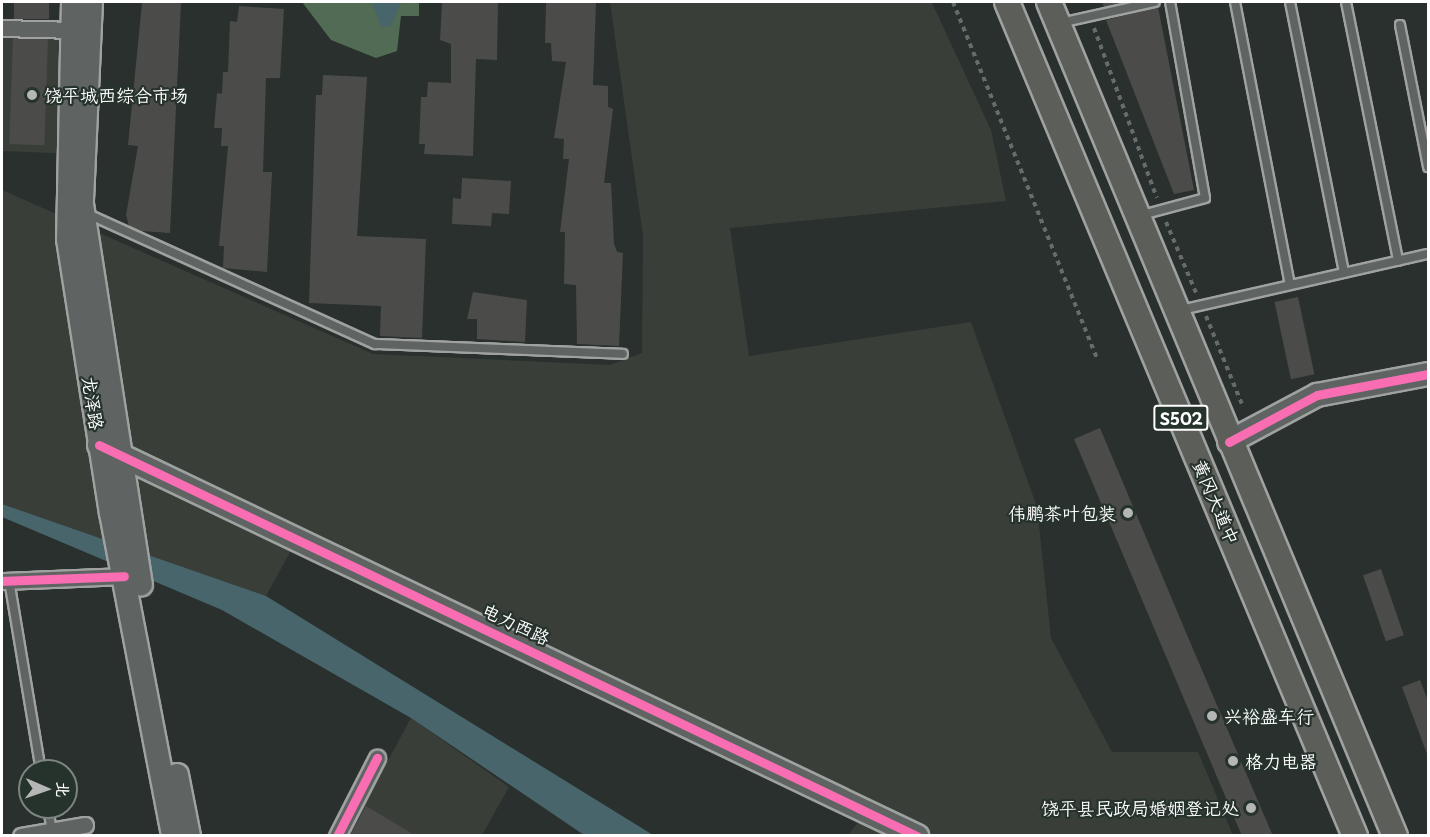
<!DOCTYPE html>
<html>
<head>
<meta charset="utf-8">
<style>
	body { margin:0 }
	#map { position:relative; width:1430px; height:837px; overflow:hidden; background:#29302d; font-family:"Playpen Sans","LXGW WenKai TC",sans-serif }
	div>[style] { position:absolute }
	.built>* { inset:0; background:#393f38; transform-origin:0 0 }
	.green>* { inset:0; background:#526b54 }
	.water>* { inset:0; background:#47656b }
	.building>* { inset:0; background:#4b4c49; transform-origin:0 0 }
	.path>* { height:4px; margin-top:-2px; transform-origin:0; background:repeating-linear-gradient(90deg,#686c69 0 4.5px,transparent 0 9px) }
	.roads { filter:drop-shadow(2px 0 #9fa2a0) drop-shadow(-2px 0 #9fa2a0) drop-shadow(0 2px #9fa2a0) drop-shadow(0 -2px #9fa2a0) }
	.lane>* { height:8px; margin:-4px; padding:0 4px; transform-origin:4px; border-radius:4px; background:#5f6362 }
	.street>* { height:15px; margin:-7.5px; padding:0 7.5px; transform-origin:7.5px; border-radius:7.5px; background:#5f6362 }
	.secondary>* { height:22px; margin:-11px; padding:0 11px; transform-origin:11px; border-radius:11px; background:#5f6362 }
	.primary>* { height:24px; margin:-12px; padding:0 12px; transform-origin:12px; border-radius:12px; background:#5c5f59 }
	.cycleway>* { height:9px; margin:-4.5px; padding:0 4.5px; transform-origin:4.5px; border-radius:4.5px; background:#f96db3 }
	.dots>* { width:16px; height:16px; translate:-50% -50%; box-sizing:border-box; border:3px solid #26332d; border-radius:50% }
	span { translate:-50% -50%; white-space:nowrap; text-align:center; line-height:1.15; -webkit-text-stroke:4.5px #26332d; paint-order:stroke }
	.shield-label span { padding:2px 4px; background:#26332d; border:2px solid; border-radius:4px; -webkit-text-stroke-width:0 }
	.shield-label { font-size:16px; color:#fff; font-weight:700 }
	.poi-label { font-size:18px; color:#fff }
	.left { translate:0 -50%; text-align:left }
	.right { translate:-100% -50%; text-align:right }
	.street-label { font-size:18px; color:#fff }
	.frame { position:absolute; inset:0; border:3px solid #fff; pointer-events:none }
	.north { position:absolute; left:18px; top:759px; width:60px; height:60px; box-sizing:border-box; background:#26332d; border:2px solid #7d8581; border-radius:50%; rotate:92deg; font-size:16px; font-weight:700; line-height:24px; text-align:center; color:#fff }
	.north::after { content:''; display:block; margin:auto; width:21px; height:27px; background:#b4b7b6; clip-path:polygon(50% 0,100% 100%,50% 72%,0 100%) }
</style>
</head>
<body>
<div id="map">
	<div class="built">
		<div style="clip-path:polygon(610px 2px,932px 3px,991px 130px,1006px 201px,730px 228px,749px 356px,971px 322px,1037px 507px,1051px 638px,1112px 752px,1198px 752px,1233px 835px,848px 835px,861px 819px,294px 545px,266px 596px,2px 504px,2px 190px,373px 354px,610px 365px,642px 353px,643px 236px)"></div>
		<div style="left:2px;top:37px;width:63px;height:114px;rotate:2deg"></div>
		<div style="clip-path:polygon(411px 718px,509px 787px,482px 835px,347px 836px)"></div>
	</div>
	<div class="green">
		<div style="clip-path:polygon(302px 2px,419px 2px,419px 16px,401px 16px,397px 51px,376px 58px,331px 40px)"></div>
	</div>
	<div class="water">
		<div style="clip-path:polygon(372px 2px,401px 2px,391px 26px,381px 27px)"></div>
		<div style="clip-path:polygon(2px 504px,266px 596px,653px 835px,584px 835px,411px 718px,222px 610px,2px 517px)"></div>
	</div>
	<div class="building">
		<div style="left:14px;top:2px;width:35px;height:17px"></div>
		<div style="clip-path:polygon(442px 2px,498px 2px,497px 60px,476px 59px,473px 156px,424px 154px,425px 144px,419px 144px,421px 97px,427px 97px,428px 82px,451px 83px,451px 44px,440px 40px)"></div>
		<div style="clip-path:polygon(596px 2px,593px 85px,608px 86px,608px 107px,613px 109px,604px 183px,611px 183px,614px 243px,617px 252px,623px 253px,619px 346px,577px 344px,576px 285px,564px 284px,565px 232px,560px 232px,569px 159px,563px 159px,564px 139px,554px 138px,566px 62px,552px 61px,551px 43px,545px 43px,546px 3px)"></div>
		<div style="clip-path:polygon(1102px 2px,1129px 2px,1104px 7px)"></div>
		<div style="clip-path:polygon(142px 3px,181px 3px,170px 233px,141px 231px,129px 226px,126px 215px,138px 146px,128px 145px)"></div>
		<div style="clip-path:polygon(239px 6px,284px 9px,280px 78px,266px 78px,263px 172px,272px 172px,267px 272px,223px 268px,224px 246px,219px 246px,228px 146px,221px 146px,222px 128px,214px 128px,217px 93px,222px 94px,223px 72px,228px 72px,230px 21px,237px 22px)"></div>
		<div style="clip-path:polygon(1158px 7px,1194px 190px,1174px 194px,1106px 20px)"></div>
		<div style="left:13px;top:38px;width:35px;height:106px;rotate:2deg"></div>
		<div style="clip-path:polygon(323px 75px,367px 77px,357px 236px,426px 239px,422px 338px,380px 336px,381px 306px,309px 303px,316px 95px,322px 95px)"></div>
		<div style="clip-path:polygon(462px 178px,511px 181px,509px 214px,492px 213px,491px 226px,452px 224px,453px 198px,461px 199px)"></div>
		<div style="clip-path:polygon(473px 292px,527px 300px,525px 342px,477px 339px,477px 319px,467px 319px)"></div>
		<div style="left:1298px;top:297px;width:79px;height:24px;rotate:78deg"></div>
		<div style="clip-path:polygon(1100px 428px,1190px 642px,1273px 836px,1242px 836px,1074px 439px)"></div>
		<div style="left:1381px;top:569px;width:70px;height:19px;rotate:71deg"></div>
		<div style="clip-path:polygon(1420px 680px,1428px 701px,1427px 754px,1402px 687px)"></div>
		<div style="clip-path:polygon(366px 806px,416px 836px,350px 836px)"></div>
	</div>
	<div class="path">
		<div style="left:953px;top:2px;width:385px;rotate:68deg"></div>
		<div style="left:1094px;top:28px;width:181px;rotate:69.7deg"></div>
		<div style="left:1166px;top:222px;width:79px;rotate:67deg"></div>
		<div style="left:1206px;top:316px;width:95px;rotate:67.8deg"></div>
	</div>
	<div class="roads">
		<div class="lane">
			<div style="left:1235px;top:2px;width:288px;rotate:79deg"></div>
			<div style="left:1290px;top:2px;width:276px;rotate:78.7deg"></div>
			<div style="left:1346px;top:2px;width:264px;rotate:78.6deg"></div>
			<div style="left:1060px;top:23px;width:97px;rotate:-12.5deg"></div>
			<div style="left:1400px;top:25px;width:145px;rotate:78.8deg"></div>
			<div style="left:88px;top:214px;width:315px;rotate:24.4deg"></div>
			<div style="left:375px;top:344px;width:248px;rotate:2.3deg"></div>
			<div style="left:1142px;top:215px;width:65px;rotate:-15.1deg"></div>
			<div style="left:1205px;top:198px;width:199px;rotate:-100.1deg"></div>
			<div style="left:1181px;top:310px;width:253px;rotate:-12.8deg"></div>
			<div style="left:9px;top:580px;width:194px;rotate:80.5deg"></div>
			<div style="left:48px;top:807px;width:24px;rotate:81deg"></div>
		</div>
		<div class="street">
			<div style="left:2px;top:28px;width:70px;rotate:1.6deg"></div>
			<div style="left:2px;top:581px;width:122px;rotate:-2.3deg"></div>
			<div style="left:21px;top:836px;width:65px;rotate:-9.8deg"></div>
			<div style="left:337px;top:836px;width:88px;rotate:-62.9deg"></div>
		</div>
		<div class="secondary">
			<div style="left:73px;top:2px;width:237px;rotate:91.2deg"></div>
			<div style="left:68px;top:239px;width:277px;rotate:81.1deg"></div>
			<div style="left:111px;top:513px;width:329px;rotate:79.1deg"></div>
			<div style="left:91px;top:2px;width:202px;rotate:92.6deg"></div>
			<div style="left:82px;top:204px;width:385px;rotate:81.2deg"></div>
			<div style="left:1229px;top:442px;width:100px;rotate:-28.1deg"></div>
			<div style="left:1317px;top:395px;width:113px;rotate:-10.7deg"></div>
			<div style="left:99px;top:445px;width:907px;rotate:25.55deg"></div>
			<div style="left:177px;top:775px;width:62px;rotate:78.9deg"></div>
		</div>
		<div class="primary">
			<div style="left:1007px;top:2px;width:904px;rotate:67.35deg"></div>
			<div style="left:1049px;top:2px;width:903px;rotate:67.47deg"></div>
		</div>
	</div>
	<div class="cycleway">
		<div style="left:1229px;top:442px;width:100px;rotate:-28.1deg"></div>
		<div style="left:1317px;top:395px;width:113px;rotate:-10.7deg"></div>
		<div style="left:99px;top:445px;width:907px;rotate:25.55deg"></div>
		<div style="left:2px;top:581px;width:122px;rotate:-2.3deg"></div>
		<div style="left:337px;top:836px;width:88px;rotate:-62.9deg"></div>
	</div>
	<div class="dots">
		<div style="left:32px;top:95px;background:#b4b7b6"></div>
		<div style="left:1128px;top:513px;background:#b4b7b6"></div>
		<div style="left:1212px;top:716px;background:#b4b7b6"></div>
		<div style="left:1233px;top:761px;background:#b4b7b6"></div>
		<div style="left:1251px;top:808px;background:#b4b7b6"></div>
	</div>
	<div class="shield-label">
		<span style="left:1181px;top:418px">S502</span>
	</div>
	<div class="poi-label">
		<span class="left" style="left:44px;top:95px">饶平城西综合市场</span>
		<span class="right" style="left:1116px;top:513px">伟鹏茶叶包装</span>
		<span class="left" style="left:1224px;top:716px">兴裕盛车行</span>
		<span class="left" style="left:1245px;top:761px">格力电器</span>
		<span class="right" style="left:1239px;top:808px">饶平县民政局婚姻登记处</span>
	</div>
	<div class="street-label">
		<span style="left:93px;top:403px;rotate:81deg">龙泽路</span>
		<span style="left:1216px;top:502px;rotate:67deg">黄冈大道中</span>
		<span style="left:516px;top:624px;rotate:25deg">电力西路</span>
	</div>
	<div class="frame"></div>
	<div class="north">北</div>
</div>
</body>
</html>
